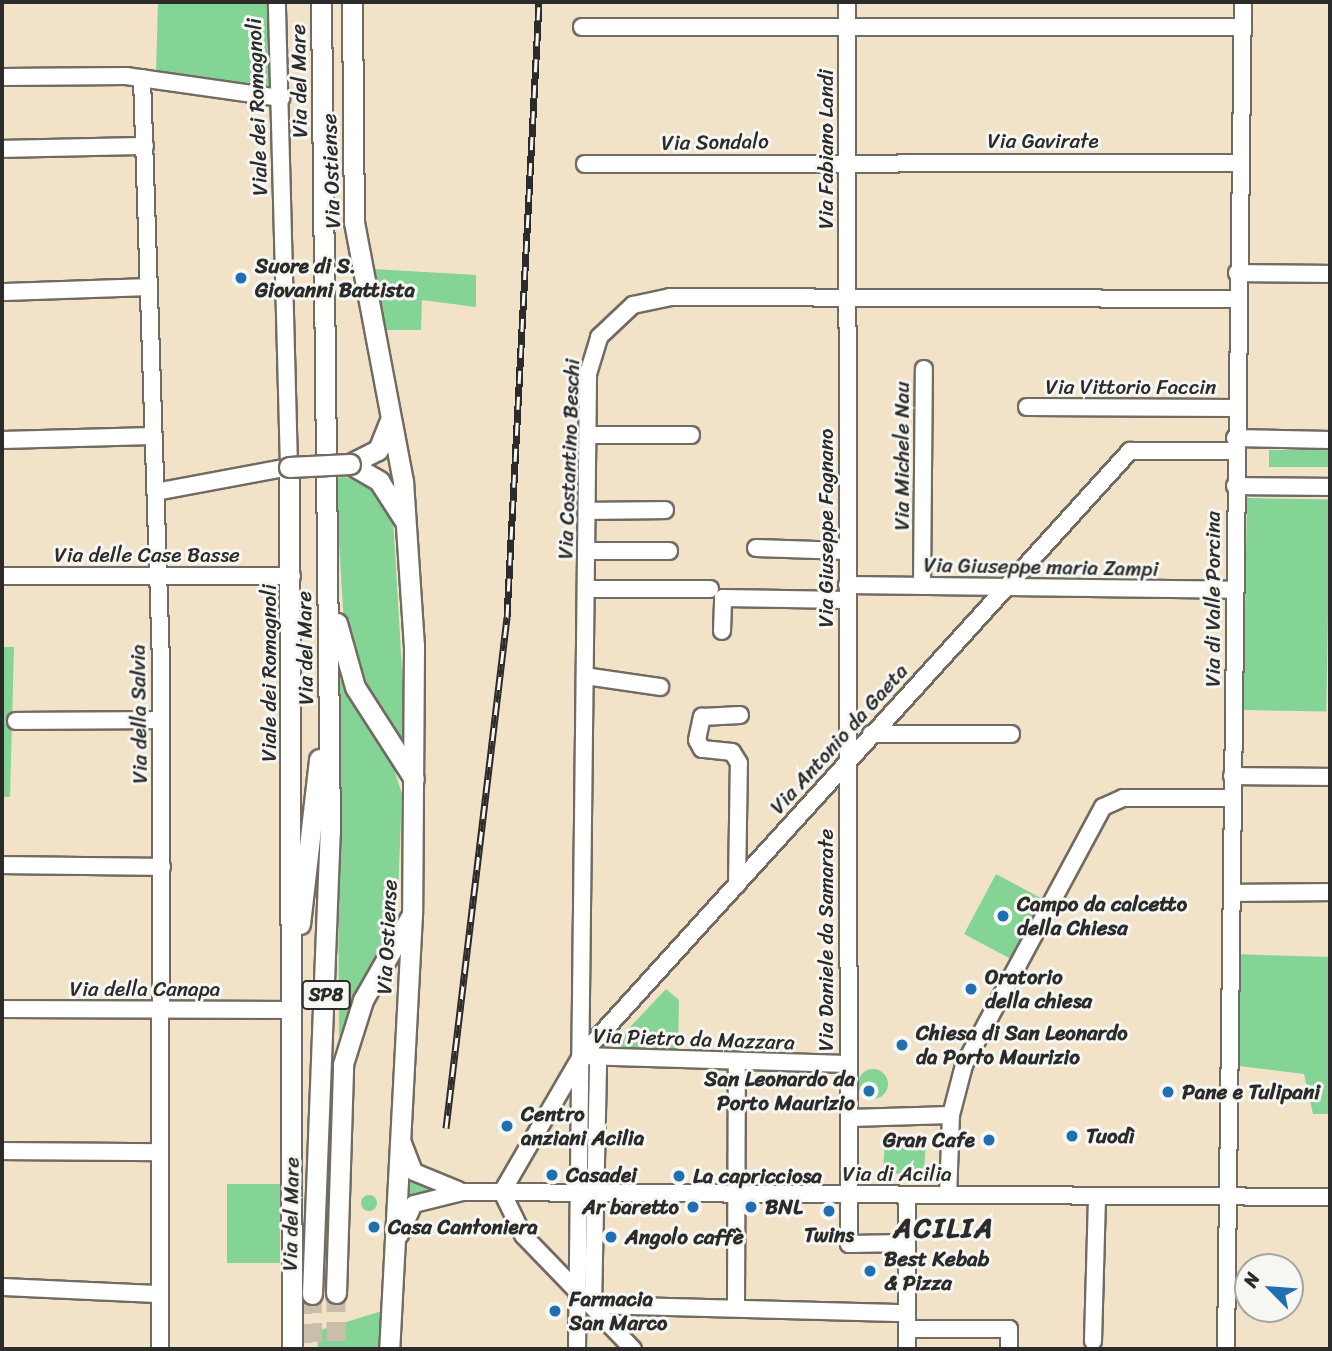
<!DOCTYPE html>
<html>
<head>
<meta charset="utf-8">
<style>
	body { margin:0 }
	#map { position:relative; width:1332px; height:1351px; overflow:hidden; background:#f2e2c8; font-family:Sriracha,sans-serif }
	div>[style] { position:absolute }
	.green>* { inset:0; background:#83d495; transform-origin:0 0 }
	.round { border-radius:50% }
	.major-tunnel>* { height:19px; margin-top:-9.5px; transform-origin:0; background:repeating-linear-gradient(90deg,#cabda9 0 19px,transparent 0 29px) }
	.roads { filter:drop-shadow(2px 0 #716b62) drop-shadow(-2px 0 #716b62) drop-shadow(0 2px #716b62) drop-shadow(0 -2px #716b62) }
	.minor>* { height:16px; margin:-8px; padding:0 8px; transform-origin:8px; border-radius:8px; background:#fff }
	.major>* { height:19px; margin:-9.5px; padding:0 9.5px; transform-origin:9.5px; border-radius:9.5px; background:#fff }
	.rail>* { height:7px; margin-top:-3.5px; transform-origin:0; background:repeating-linear-gradient(90deg,#f6f6f2 0 13px,#2b2b2b 0 26px); box-sizing:border-box; border-block:2px solid #2b2b2b }
	.bridges { filter:drop-shadow(2px 0 #716b62) drop-shadow(-2px 0 #716b62) drop-shadow(0 2px #716b62) drop-shadow(0 -2px #716b62) }
	.major-bridge>* { height:19px; margin:-9.5px; padding:0 9.5px; transform-origin:9.5px; border-radius:9.5px; background:#fff }
	.dots>* { width:19px; height:19px; translate:-50% -50%; box-sizing:border-box; border:4px solid #f6f6f2; border-radius:50% }
	span { translate:-50% -50%; white-space:nowrap; text-align:center; line-height:1.15; -webkit-text-stroke:6px #f6f6f2; paint-order:stroke }
	.shield-label span { padding:2px 5px; background:#f6f6f2; border:2px solid; border-radius:5px; -webkit-text-stroke-width:0 }
	.shield-label { font-size:19px; color:#2b2b2b; font-weight:700 }
	.street-label { font-size:21px; color:#2b2b2b }
	.poi-label { font-size:21px; color:#2b2b2b; font-weight:700 }
	.left { translate:0 -50%; text-align:left }
	.right { translate:-100% -50%; text-align:right }
	.district-label { font-size:28px; color:#2b2b2b; font-weight:700; letter-spacing:2px }
	.frame { position:absolute; inset:0; border:4px solid #2b2b2b; pointer-events:none }
	.north { position:absolute; left:1234px; top:1253px; width:70px; height:70px; box-sizing:border-box; background:#f6f6f2; border:2px solid #a5a5a2; border-radius:50%; rotate:295deg; font-size:19px; font-weight:700; line-height:28px; text-align:center; color:#2b2b2b }
	.north::after { content:''; display:block; margin:auto; width:24px; height:32px; background:#1f6fb2; clip-path:polygon(50% 0,100% 100%,50% 72%,0 100%) }
</style>
</head>
<body>
<div id="map">
	<div class="green">
		<div style="clip-path:polygon(158px 2px,271px 2px,275px 89px,156px 74px)"></div>
		<div style="clip-path:polygon(373px 269px,476px 275px,476px 307px,422px 300px,421px 330px,381px 330px)"></div>
		<div style="left:1269px;top:450px;width:61px;height:17px"></div>
		<div style="clip-path:polygon(345px 477px,375px 487px,393px 518px,407px 754px,355px 678px,344px 624px,335px 478px)"></div>
		<div style="left:1247px;top:498px;width:83px;height:212px;rotate:1deg"></div>
		<div style="clip-path:polygon(2px 647px,14px 647px,10px 797px,2px 797px)"></div>
		<div style="clip-path:polygon(337px 674px,392px 763px,402px 794px,397px 918px,339px 1037px)"></div>
		<div style="left:996px;top:874px;width:52px;height:68px;rotate:28deg"></div>
		<div style="clip-path:polygon(1231px 954px,1330px 957px,1330px 1114px,1313px 1114px,1304px 1074px,1230px 1065px)"></div>
		<div style="clip-path:polygon(666px 989px,679px 1000px,678px 1051px,629px 1056px,616px 1042px)"></div>
		<div class="round" style="left:858px;top:1069px;width:30px;height:30px"></div>
		<div style="left:885px;top:1136px;width:41px;height:37px;rotate:3deg"></div>
		<div style="clip-path:polygon(399px 1148px,409px 1176px,442px 1188px,406px 1198px)"></div>
		<div style="left:227px;top:1184px;width:53px;height:79px"></div>
		<div class="round" style="left:361px;top:1195px;width:16px;height:16px"></div>
		<div style="clip-path:polygon(382px 1311px,381px 1349px,318px 1349px,317px 1331px)"></div>
	</div>
	<div class="major-tunnel">
		<div style="left:336px;top:1293px;width:56px;rotate:90deg"></div>
		<div style="left:312px;top:1294px;width:55px;rotate:89deg"></div>
	</div>
	<div class="roads">
		<div class="minor">
			<div style="left:847px;top:2px;width:1242px;rotate:89.91deg"></div>
			<div style="left:849px;top:1244px;width:58px;rotate:-1deg"></div>
			<div style="left:907px;top:1243px;width:48px;rotate:-90deg"></div>
			<div style="left:582px;top:27px;width:661px"></div>
			<div style="left:2px;top:77px;width:124px;rotate:-0.5deg"></div>
			<div style="left:126px;top:76px;width:157px;rotate:8.1deg"></div>
			<div style="left:142px;top:78px;width:584px;rotate:88.14deg"></div>
			<div style="left:161px;top:662px;width:687px;rotate:90.08deg"></div>
			<div style="left:2px;top:149px;width:143px;rotate:-1.2deg"></div>
			<div style="left:585px;top:164px;width:656px;rotate:-0.09deg"></div>
			<div style="left:1237px;top:273px;width:93px;rotate:0.6deg"></div>
			<div style="left:2px;top:292px;width:147px;rotate:-1.9deg"></div>
			<div style="left:1027px;top:407px;width:208px;rotate:0.3deg"></div>
			<div style="left:588px;top:435px;width:103px"></div>
			<div style="left:1235px;top:438px;width:95px;rotate:1.2deg"></div>
			<div style="left:2px;top:440px;width:151px;rotate:-1.5deg"></div>
			<div style="left:1235px;top:486px;width:95px;rotate:0.6deg"></div>
			<div style="left:156px;top:492px;width:135px;rotate:-10.6deg"></div>
			<div style="left:289px;top:467px;width:465px;rotate:-91.5deg"></div>
			<div style="left:587px;top:511px;width:78px;rotate:-0.7deg"></div>
			<div style="left:756px;top:548px;width:91px;rotate:1.9deg"></div>
			<div style="left:587px;top:551px;width:82px"></div>
			<div style="left:2px;top:576px;width:290px"></div>
			<div style="left:847px;top:585px;width:387px;rotate:0.7deg"></div>
			<div style="left:922px;top:586px;width:217px;rotate:-89.5deg"></div>
			<div style="left:586px;top:589px;width:124px"></div>
			<div style="left:722px;top:631px;width:33px;rotate:-88deg"></div>
			<div style="left:723px;top:598px;width:124px;rotate:0.9deg"></div>
			<div style="left:585px;top:676px;width:76px;rotate:8.3deg"></div>
			<div style="left:16px;top:721px;width:145px;rotate:-0.4deg"></div>
			<div style="left:871px;top:734px;width:140px"></div>
			<div style="left:1232px;top:776px;width:98px;rotate:0.6deg"></div>
			<div style="left:2px;top:865px;width:160px;rotate:0.7deg"></div>
			<div style="left:737px;top:885px;width:122px;rotate:-89.1deg"></div>
			<div style="left:739px;top:763px;width:13px;rotate:-122deg"></div>
			<div style="left:732px;top:752px;width:30px;rotate:-174deg"></div>
			<div style="left:702px;top:749px;width:10px;rotate:-119deg"></div>
			<div style="left:697px;top:740px;width:24px;rotate:-78deg"></div>
			<div style="left:702px;top:717px;width:38px;rotate:-3deg"></div>
			<div style="left:1232px;top:893px;width:98px;rotate:-0.6deg"></div>
			<div style="left:2px;top:1009px;width:287px;rotate:0.2deg"></div>
			<div style="left:581px;top:1056px;width:267px;rotate:1.7deg"></div>
			<div style="left:951px;top:1115px;width:52px;rotate:-75.4deg"></div>
			<div style="left:964px;top:1065px;width:293px;rotate:-61.7deg"></div>
			<div style="left:1103px;top:807px;width:22px;rotate:-24deg"></div>
			<div style="left:1123px;top:798px;width:109px"></div>
			<div style="left:850px;top:1118px;width:101px;rotate:-1.7deg"></div>
			<div style="left:951px;top:1115px;width:80px;rotate:92.1deg"></div>
			<div style="left:403px;top:1143px;width:31px;rotate:69deg"></div>
			<div style="left:414px;top:1172px;width:48px;rotate:22.2deg"></div>
			<div style="left:2px;top:1151px;width:156px;rotate:0.4deg"></div>
			<div style="left:400px;top:1235px;width:34px;rotate:-66deg"></div>
			<div style="left:414px;top:1204px;width:50px;rotate:-13.8deg"></div>
			<div style="left:463px;top:1192px;width:867px;rotate:0.33deg"></div>
			<div style="left:907px;top:1243px;width:106px;rotate:90deg"></div>
			<div style="left:2px;top:1287px;width:157px;rotate:2.6deg"></div>
			<div style="left:593px;top:1305px;width:314px;rotate:1.5deg"></div>
			<div style="left:593px;top:1305px;width:247px;rotate:-88.8deg"></div>
			<div style="left:736px;top:1307px;width:245px;rotate:-89.8deg"></div>
			<div style="left:907px;top:1329px;width:102px"></div>
			<div style="left:1009px;top:1329px;width:20px;rotate:90deg"></div>
			<div style="left:1093px;top:1341px;width:144px;rotate:-88.4deg"></div>
			<div style="left:577px;top:1349px;width:975px;rotate:-89.35deg"></div>
			<div style="left:588px;top:374px;width:39px;rotate:-73deg"></div>
			<div style="left:599px;top:337px;width:47px;rotate:-43.3deg"></div>
			<div style="left:633px;top:305px;width:38px;rotate:-12deg"></div>
			<div style="left:670px;top:297px;width:567px;rotate:0.2deg"></div>
			<div style="left:633px;top:1349px;width:158px;rotate:-134deg"></div>
			<div style="left:523px;top:1235px;width:48px;rotate:-116deg"></div>
			<div style="left:502px;top:1192px;width:157px;rotate:-59.8deg"></div>
			<div style="left:581px;top:1056px;width:817px;rotate:-47.78deg"></div>
			<div style="left:1130px;top:451px;width:105px"></div>
			<div style="left:1226px;top:1349px;width:1347px;rotate:-89.28deg"></div>
		</div>
		<div class="major">
			<div style="left:352px;top:2px;width:220px;rotate:89.5deg"></div>
			<div style="left:354px;top:222px;width:264px;rotate:79.3deg"></div>
			<div style="left:403px;top:481px;width:165px;rotate:86.2deg"></div>
			<div style="left:414px;top:646px;width:268px;rotate:90.4deg"></div>
			<div style="left:412px;top:914px;width:436px;rotate:93deg"></div>
			<div style="left:350px;top:464px;width:34px;rotate:30deg"></div>
			<div style="left:379px;top:481px;width:46px;rotate:57.3deg"></div>
			<div style="left:350px;top:464px;width:31px;rotate:-27deg"></div>
			<div style="left:378px;top:450px;width:32px;rotate:-68deg"></div>
			<div style="left:289px;top:467px;width:882px;rotate:89.81deg"></div>
			<div style="left:337px;top:623px;width:66px;rotate:74.3deg"></div>
			<div style="left:355px;top:687px;width:109px;rotate:57.3deg"></div>
			<div style="left:300px;top:924px;width:166px;rotate:-83.4deg"></div>
			<div style="left:336px;top:1293px;width:229px;rotate:-88.2deg"></div>
			<div style="left:343px;top:1064px;width:67px;rotate:-72.6deg"></div>
			<div style="left:363px;top:1000px;width:95px;rotate:-60.2deg"></div>
			<div style="left:312px;top:1294px;width:461px;rotate:-87.8deg"></div>
			<div style="left:330px;top:833px;width:831px;rotate:-90.62deg"></div>
		</div>
	</div>
	<div class="rail">
		<div style="left:446px;top:1128px;width:515px;rotate:-83.19deg"></div>
		<div style="left:507px;top:617px;width:616px;rotate:-87.02deg"></div>
	</div>
	<div class="bridges">
		<div class="major-bridge">
			<div style="left:289px;top:467px;width:61px;rotate:-2.8deg"></div>
		</div>
	</div>
	<div class="dots">
		<div style="left:241px;top:278px;background:#1f6fb2"></div>
		<div style="left:1003px;top:916px;background:#1f6fb2"></div>
		<div style="left:971px;top:989px;background:#1f6fb2"></div>
		<div style="left:902px;top:1045px;background:#1f6fb2"></div>
		<div style="left:869px;top:1091px;background:#1f6fb2"></div>
		<div style="left:1168px;top:1092px;background:#1f6fb2"></div>
		<div style="left:507px;top:1126px;background:#1f6fb2"></div>
		<div style="left:1072px;top:1136px;background:#1f6fb2"></div>
		<div style="left:989px;top:1140px;background:#1f6fb2"></div>
		<div style="left:552px;top:1175px;background:#1f6fb2"></div>
		<div style="left:679px;top:1176px;background:#1f6fb2"></div>
		<div style="left:693px;top:1207px;background:#1f6fb2"></div>
		<div style="left:751px;top:1207px;background:#1f6fb2"></div>
		<div style="left:829px;top:1211px;background:#1f6fb2"></div>
		<div style="left:374px;top:1227px;background:#1f6fb2"></div>
		<div style="left:611px;top:1237px;background:#1f6fb2"></div>
		<div style="left:870px;top:1271px;background:#1f6fb2"></div>
		<div style="left:555px;top:1311px;background:#1f6fb2"></div>
	</div>
	<div class="shield-label">
		<span style="left:326px;top:995px">SP8</span>
	</div>
	<div class="street-label">
		<span style="left:299px;top:81px;rotate:-91deg">Via del Mare</span>
		<span style="left:257px;top:107px;rotate:-92deg">Viale dei Romagnoli</span>
		<span style="left:1043px;top:141px">Via Gavirate</span>
		<span style="left:715px;top:142px;rotate:-1deg">Via Sondalo</span>
		<span style="left:826px;top:149px;rotate:-90deg">Via Fabiano Landi</span>
		<span style="left:331px;top:171px;rotate:-92deg">Via Ostiense</span>
		<span style="left:1131px;top:387px">Via Vittorio Faccin</span>
		<span style="left:902px;top:456px;rotate:-90deg">Via Michele Nau</span>
		<span style="left:569px;top:459px;rotate:-88deg">Via Costantino Beschi</span>
		<span style="left:826px;top:528px;rotate:-90deg">Via Giuseppe Fagnano</span>
		<span style="left:147px;top:555px">Via delle Case Basse</span>
		<span style="left:1041px;top:567px;rotate:1deg">Via Giuseppe maria Zampi</span>
		<span style="left:1213px;top:599px;rotate:-90deg">Via di Valle Porcina</span>
		<span style="left:305px;top:648px;rotate:-91deg">Via del Mare</span>
		<span style="left:269px;top:673px;rotate:-90deg">Viale dei Romagnoli</span>
		<span style="left:139px;top:714px;rotate:-91deg">Via della Salvia</span>
		<span style="left:839px;top:739px;rotate:-48deg">Via Antonio da Gaeta</span>
		<span style="left:387px;top:937px;rotate:-87deg">Via Ostiense</span>
		<span style="left:826px;top:940px;rotate:-90deg">Via Daniele da Samarate</span>
		<span style="left:145px;top:989px">Via della Canapa</span>
		<span style="left:694px;top:1039px;rotate:2deg">Via Pietro da Mazzara</span>
		<span style="left:897px;top:1174px">Via di Acilia</span>
		<span style="left:291px;top:1214px;rotate:-89deg">Via del Mare</span>
	</div>
	<div class="poi-label">
		<span class="left" style="left:255px;top:278px">Suore di S.<br>Giovanni Battista</span>
		<span class="left" style="left:1017px;top:916px">Campo da calcetto<br>della Chiesa</span>
		<span class="left" style="left:985px;top:989px">Oratorio<br>della chiesa</span>
		<span class="left" style="left:916px;top:1045px">Chiesa di San Leonardo<br>da Porto Maurizio</span>
		<span class="right" style="left:855px;top:1091px">San Leonardo da<br>Porto Maurizio</span>
		<span class="left" style="left:1182px;top:1092px">Pane e Tulipani</span>
		<span class="left" style="left:521px;top:1126px">Centro<br>anziani Acilia</span>
		<span class="left" style="left:1086px;top:1136px">Tuodì</span>
		<span class="right" style="left:975px;top:1140px">Gran Cafe</span>
		<span class="left" style="left:566px;top:1175px">Casadei</span>
		<span class="left" style="left:693px;top:1176px">La capricciosa</span>
		<span class="right" style="left:679px;top:1207px">Ar baretto</span>
		<span class="left" style="left:765px;top:1207px">BNL</span>
		<span class="left" style="left:388px;top:1227px">Casa Cantoniera</span>
		<span style="left:829px;top:1235px">Twins</span>
		<span class="left" style="left:625px;top:1237px">Angolo caffè</span>
		<span class="left" style="left:884px;top:1271px">Best Kebab<br>&amp; Pizza</span>
		<span class="left" style="left:569px;top:1311px">Farmacia<br>San Marco</span>
	</div>
	<div class="district-label">
		<span style="left:944px;top:1228px">ACILIA</span>
	</div>
	<div class="frame"></div>
	<div class="north">N</div>
</div>
</body>
</html>
